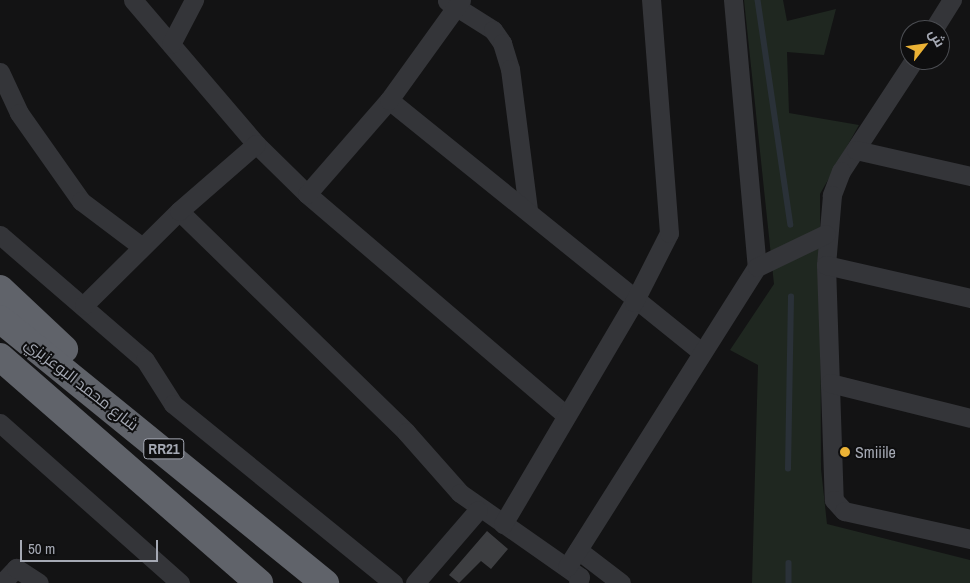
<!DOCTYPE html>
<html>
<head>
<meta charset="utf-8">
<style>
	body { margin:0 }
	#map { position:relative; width:970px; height:583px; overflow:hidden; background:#131314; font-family:"Archivo Narrow",Cairo,sans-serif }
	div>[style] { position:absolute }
	.green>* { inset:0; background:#1f2720 }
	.stream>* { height:5.5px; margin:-2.75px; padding:0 2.75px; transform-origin:2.75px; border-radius:2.75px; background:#2a3138 }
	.building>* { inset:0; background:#3d3e41 }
	.minor>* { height:19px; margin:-9.5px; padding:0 9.5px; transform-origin:9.5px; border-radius:9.5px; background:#343539 }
	.highway>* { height:28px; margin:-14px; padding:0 14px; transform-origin:14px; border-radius:14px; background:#60636a }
	.dots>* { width:14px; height:14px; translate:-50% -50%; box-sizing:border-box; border:2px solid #0e0e0f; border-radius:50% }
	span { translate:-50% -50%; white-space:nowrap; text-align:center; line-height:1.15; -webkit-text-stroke:4px #0e0e0f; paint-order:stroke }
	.shield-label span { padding:1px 4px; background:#0e0e0f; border:1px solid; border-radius:4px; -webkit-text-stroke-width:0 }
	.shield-label { font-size:15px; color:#a5a9b4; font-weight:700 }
	.street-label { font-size:16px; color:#a5a9b4 }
	.poi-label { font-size:16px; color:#a5a9b4 }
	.left { translate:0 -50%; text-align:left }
	.north { position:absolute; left:900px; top:20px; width:50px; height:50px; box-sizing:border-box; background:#0e0e0f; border:1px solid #4a4c51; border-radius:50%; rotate:60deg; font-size:14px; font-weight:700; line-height:20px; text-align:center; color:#a5a9b4 }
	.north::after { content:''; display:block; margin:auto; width:18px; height:22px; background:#ebb235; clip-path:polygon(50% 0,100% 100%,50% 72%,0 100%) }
	.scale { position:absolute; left:20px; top:540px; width:138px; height:22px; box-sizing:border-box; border:2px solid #a5a9b4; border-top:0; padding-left:6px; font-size:15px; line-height:18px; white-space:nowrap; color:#a5a9b4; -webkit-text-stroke:4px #0e0e0f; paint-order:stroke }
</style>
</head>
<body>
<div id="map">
	<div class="green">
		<div style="clip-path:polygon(744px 0,783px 0,787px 21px,836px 9px,824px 55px,787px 52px,789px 113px,859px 125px,820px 194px,821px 469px,827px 524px,970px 560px,970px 583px,752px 583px,758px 365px,730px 350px,774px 284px)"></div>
	</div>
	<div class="stream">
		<div style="left:758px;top:0;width:227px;rotate:81.7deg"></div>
		<div style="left:788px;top:469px;width:172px;rotate:-89deg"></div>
		<div style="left:789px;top:563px;width:20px;rotate:90deg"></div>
	</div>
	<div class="building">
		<div style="clip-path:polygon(487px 531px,508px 549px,491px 569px,481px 561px,459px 583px,449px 575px)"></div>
	</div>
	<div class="minor">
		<div style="left:133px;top:0;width:189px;rotate:49.5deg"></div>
		<div style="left:256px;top:144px;width:71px;rotate:44.4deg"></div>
		<div style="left:307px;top:194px;width:339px;rotate:40.5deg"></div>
		<div style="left:733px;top:0;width:268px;rotate:84.9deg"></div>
		<div style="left:447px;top:1px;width:54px;rotate:32.2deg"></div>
		<div style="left:493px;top:30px;width:16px;rotate:55deg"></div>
		<div style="left:502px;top:43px;width:27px;rotate:73deg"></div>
		<div style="left:510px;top:69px;width:141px;rotate:82.7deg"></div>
		<div style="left:933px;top:30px;width:36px;rotate:-58deg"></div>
		<div style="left:171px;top:44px;width:50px;rotate:-62.4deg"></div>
		<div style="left:914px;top:60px;width:133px;rotate:123.3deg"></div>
		<div style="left:841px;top:171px;width:26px;rotate:111deg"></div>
		<div style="left:832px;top:195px;width:70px;rotate:94.9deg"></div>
		<div style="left:826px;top:265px;width:235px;rotate:88.1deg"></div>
		<div style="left:834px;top:500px;width:15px;rotate:48deg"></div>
		<div style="left:844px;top:511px;width:129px;rotate:12.5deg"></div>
		<div style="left:0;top:72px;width:45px;rotate:65.1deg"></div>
		<div style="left:19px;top:113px;width:108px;rotate:54.8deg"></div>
		<div style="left:81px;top:201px;width:75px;rotate:36.9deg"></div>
		<div style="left:389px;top:100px;width:402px;rotate:38.9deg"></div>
		<div style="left:856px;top:150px;width:117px;rotate:12.8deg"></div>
		<div style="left:307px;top:194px;width:125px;rotate:-48.9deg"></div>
		<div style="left:389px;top:100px;width:123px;rotate:-54.2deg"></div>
		<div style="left:179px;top:211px;width:317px;rotate:44.2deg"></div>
		<div style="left:406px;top:432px;width:81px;rotate:48.5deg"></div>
		<div style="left:460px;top:493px;width:146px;rotate:35deg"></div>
		<div style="left:580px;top:577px;width:6px;rotate:108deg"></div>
		<div style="left:0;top:235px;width:191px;rotate:40.8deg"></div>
		<div style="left:145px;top:360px;width:52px;rotate:57.5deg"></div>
		<div style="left:173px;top:404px;width:284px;rotate:39.1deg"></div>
		<div style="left:826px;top:265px;width:148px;rotate:12.9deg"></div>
		<div style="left:84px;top:305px;width:134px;rotate:-44.7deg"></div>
		<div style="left:179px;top:211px;width:102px;rotate:-41deg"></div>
		<div style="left:830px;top:383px;width:144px;rotate:14deg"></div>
		<div style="left:0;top:423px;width:241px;rotate:41.6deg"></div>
		<div style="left:503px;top:524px;width:258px;rotate:-59.5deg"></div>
		<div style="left:634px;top:302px;width:77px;rotate:-63.1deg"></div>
		<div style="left:669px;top:233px;width:234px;rotate:-94.4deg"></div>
		<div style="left:578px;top:550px;width:54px;rotate:37.5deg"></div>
		<div style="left:567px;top:567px;width:355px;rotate:-57.7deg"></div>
		<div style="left:757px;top:267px;width:76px;rotate:-25.6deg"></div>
		<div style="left:2px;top:583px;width:21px;rotate:-47deg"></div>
		<div style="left:16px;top:568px;width:27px;rotate:33deg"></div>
		<div style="left:415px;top:583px;width:96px;rotate:-49.2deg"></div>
	</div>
	<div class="highway">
		<div style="left:0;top:289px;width:88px;rotate:43.2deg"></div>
		<div style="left:0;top:319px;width:419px;rotate:39.1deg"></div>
		<div style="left:0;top:357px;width:344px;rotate:41.1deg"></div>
	</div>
	<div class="dots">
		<div style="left:845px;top:452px;background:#ebb235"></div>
	</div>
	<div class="shield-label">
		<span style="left:164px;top:449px">RR21</span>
	</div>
	<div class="street-label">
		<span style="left:82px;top:384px;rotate:38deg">شارع محمد البوعزيزي</span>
	</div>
	<div class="poi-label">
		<span class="left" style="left:855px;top:452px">Smiiile</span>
	</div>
	<div class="north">ش</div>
	<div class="scale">50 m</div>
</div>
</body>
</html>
